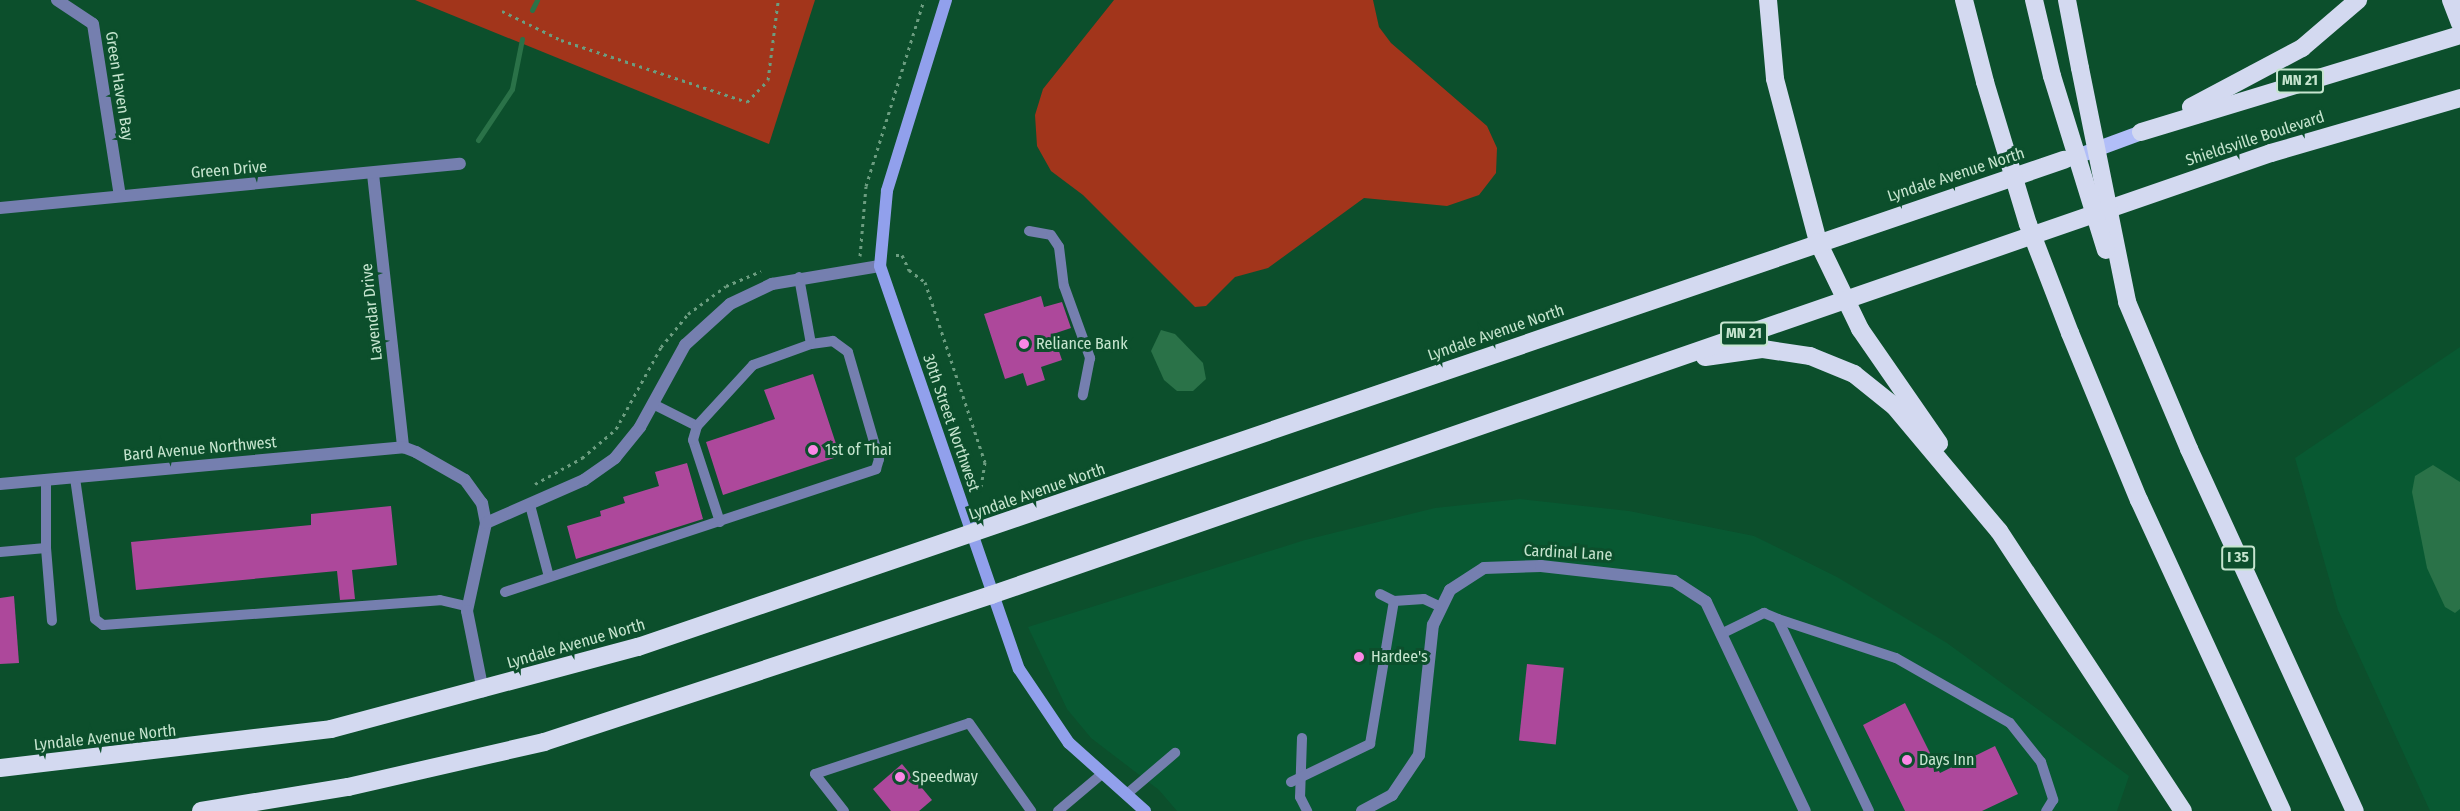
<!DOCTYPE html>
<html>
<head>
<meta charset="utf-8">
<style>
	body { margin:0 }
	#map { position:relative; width:2460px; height:811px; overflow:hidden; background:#0c4f2c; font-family:"Fira Sans Condensed",sans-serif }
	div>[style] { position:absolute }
	.built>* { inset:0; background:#085932 }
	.green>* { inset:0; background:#a2351b }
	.water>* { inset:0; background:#2a7248 }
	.stream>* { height:5px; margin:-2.5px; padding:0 2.5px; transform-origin:2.5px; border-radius:2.5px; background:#2a7248 }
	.building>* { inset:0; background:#ad489b; transform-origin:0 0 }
	.path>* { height:3px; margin-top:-1.5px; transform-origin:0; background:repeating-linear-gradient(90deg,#6c9d80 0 3px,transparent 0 7.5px) }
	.lane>* { height:10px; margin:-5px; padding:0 5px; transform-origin:5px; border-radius:5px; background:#757faf }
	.street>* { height:12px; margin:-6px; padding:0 6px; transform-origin:6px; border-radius:6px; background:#757faf }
	.secondary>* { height:12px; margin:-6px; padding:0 6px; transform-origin:6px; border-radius:6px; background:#91a0ec }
	.primary>* { height:15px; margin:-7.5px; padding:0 7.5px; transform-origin:7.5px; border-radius:7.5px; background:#b1bef8 }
	.highway>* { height:18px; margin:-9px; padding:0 9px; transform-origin:9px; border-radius:9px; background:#d3d9f0 }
	.highway-bridge>* { height:18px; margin:-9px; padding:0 9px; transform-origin:9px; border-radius:9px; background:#d3d9f0 }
	.dots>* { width:16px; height:16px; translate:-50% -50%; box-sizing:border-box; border:3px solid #0c4f2c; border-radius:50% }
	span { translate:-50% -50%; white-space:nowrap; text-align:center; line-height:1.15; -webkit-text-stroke:6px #0c4f2c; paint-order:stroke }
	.shield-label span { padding:2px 4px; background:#0c4f2c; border:2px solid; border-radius:4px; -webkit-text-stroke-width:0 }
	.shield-label { font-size:15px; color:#c6e5cf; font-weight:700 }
	.street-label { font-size:16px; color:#c6e5cf }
	.poi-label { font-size:16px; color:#c6e5cf }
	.left { translate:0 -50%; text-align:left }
</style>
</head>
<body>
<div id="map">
	<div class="built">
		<div style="clip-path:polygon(2460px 347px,2460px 811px,2430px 811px,2338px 610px,2295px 458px)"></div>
		<div style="clip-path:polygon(1520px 499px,1629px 511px,1754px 536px,1837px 577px,1947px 643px,2129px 776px,2117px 811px,1177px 811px,1159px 790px,1091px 738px,1067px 709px,1028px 627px,1305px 540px,1435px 508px)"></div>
	</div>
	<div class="green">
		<div style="clip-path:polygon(415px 0,815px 0,769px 144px)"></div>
		<div style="clip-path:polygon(1114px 0,1373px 0,1379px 27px,1391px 43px,1487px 126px,1497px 148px,1496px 173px,1479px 195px,1447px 206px,1364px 198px,1268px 268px,1235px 277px,1206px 306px,1195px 307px,1083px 195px,1051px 171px,1037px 146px,1035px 115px,1043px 89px)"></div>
	</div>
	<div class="water">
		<div style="clip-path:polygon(1161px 330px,1175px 334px,1203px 363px,1206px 379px,1193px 391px,1177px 391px,1164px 380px,1151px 351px)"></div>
		<div style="clip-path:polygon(2433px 465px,2460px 482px,2460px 609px,2455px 613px,2445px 607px,2427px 568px,2412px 492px,2415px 476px)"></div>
	</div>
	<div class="stream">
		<div style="left:532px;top:10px;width:11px;rotate:-63deg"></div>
		<div style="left:478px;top:140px;width:61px;rotate:-56.3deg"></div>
		<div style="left:512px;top:89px;width:51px;rotate:-78.7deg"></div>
	</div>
	<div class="building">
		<div style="clip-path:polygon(1041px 296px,1044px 307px,1062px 302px,1071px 328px,1053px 334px,1062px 360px,1041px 367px,1045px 380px,1027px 386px,1023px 373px,1005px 379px,984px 314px)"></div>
		<div style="clip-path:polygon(813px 374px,840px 456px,723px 495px,706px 442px,775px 419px,764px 390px)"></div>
		<div style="clip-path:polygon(687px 463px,703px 519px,576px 559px,567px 526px,601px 516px,600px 511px,625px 503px,623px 497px,659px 486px,655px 472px)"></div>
		<div style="clip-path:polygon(391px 506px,397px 565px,352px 570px,355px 599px,340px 600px,337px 571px,136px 590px,131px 542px,311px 525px,311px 514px)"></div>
		<div style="clip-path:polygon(14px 596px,19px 663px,0 664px,0 598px)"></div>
		<div style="left:1527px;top:664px;width:37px;height:77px;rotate:6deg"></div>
		<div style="clip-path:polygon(1905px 703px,1940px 773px,1995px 746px,2018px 794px,1982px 811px,1905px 811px,1863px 725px)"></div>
		<div style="clip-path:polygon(902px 764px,932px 800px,919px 811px,891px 811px,873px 789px)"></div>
	</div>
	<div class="path">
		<div style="left:502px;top:11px;width:66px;rotate:26.2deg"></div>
		<div style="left:561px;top:40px;width:196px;rotate:18.4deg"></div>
		<div style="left:747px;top:102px;width:30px;rotate:-46deg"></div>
		<div style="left:768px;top:80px;width:79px;rotate:-82.7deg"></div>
		<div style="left:896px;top:255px;width:6px"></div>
		<div style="left:902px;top:255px;width:17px;rotate:65deg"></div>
		<div style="left:909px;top:270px;width:20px;rotate:37deg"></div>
		<div style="left:925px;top:282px;width:190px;rotate:71.6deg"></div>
		<div style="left:985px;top:462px;width:25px;rotate:99deg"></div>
		<div style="left:860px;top:256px;width:70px;rotate:-85.1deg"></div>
		<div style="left:866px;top:186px;width:195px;rotate:-72.7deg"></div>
		<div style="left:535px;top:484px;width:54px;rotate:-29deg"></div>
		<div style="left:582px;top:458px;width:45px;rotate:-40.5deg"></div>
		<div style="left:616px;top:429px;width:94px;rotate:-61.2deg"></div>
		<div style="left:661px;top:347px;width:43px;rotate:-50.7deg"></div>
		<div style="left:688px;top:314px;width:47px;rotate:-36.4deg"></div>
		<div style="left:726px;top:286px;width:38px;rotate:-23deg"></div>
	</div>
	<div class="lane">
		<div style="left:1029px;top:231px;width:22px;rotate:10deg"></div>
		<div style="left:1051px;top:235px;width:14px;rotate:56deg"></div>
		<div style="left:1059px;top:247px;width:39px;rotate:83deg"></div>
		<div style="left:1064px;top:286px;width:77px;rotate:70.1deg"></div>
		<div style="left:1090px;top:358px;width:38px;rotate:101deg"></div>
		<div style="left:653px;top:404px;width:49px;rotate:26.6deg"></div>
		<div style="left:75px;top:478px;width:142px;rotate:81.9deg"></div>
		<div style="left:95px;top:619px;width:10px;rotate:37deg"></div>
		<div style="left:103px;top:625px;width:338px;rotate:-4.2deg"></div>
		<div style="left:440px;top:600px;width:28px;rotate:13deg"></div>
		<div style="left:530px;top:505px;width:74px;rotate:75.2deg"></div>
		<div style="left:720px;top:522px;width:86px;rotate:-108.2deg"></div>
		<div style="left:693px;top:440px;width:15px;rotate:-74deg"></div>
		<div style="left:697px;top:426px;width:83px;rotate:-47.4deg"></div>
		<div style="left:753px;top:365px;width:62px;rotate:-19.9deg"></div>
		<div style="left:46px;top:548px;width:73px;rotate:85.3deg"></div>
		<div style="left:0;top:552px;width:46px;rotate:-5deg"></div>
		<div style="left:46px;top:548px;width:68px;rotate:-90deg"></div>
		<div style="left:505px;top:592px;width:391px;rotate:-18.3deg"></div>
		<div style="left:876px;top:469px;width:10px;rotate:-73deg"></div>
		<div style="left:879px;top:459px;width:111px;rotate:-106.2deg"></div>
		<div style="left:848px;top:352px;width:19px;rotate:-144deg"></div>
		<div style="left:833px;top:341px;width:22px;rotate:172deg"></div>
		<div style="left:811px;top:344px;width:68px;rotate:-100.2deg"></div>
		<div style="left:1380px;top:594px;width:16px;rotate:27deg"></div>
		<div style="left:1394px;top:601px;width:30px;rotate:-4deg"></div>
		<div style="left:1424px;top:599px;width:17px;rotate:25deg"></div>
		<div style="left:1723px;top:633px;width:46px;rotate:-26deg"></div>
		<div style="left:1764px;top:613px;width:15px;rotate:23deg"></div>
		<div style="left:1302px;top:738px;width:59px;rotate:91.9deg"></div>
		<div style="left:1300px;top:797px;width:16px;rotate:63deg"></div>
		<div style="left:1291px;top:782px;width:88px;rotate:-25.7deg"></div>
		<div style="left:1370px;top:744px;width:145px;rotate:-80.5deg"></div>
		<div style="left:1128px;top:793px;width:62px;rotate:-40.4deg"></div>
		<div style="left:844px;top:811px;width:47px;rotate:-128.1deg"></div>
		<div style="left:815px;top:774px;width:162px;rotate:-18.3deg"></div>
		<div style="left:969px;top:723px;width:108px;rotate:54.8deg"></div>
		<div style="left:1058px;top:811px;width:57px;rotate:-40.1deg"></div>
		<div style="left:1869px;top:811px;width:212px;rotate:-115.4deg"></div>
		<div style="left:1778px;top:619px;width:124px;rotate:18.3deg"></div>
		<div style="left:1896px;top:658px;width:131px;rotate:29.7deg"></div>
		<div style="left:2010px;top:723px;width:50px;rotate:51.5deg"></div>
		<div style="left:2041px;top:762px;width:40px;rotate:72deg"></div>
		<div style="left:2053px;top:800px;width:13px;rotate:122deg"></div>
	</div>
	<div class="street">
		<div style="left:57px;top:0;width:43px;rotate:33.7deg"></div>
		<div style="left:93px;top:24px;width:174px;rotate:81.1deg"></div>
		<div style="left:373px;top:174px;width:275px;rotate:83.7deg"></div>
		<div style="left:0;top:208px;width:462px;rotate:-5.5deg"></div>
		<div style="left:0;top:484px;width:405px;rotate:-5.2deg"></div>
		<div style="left:403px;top:447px;width:14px;rotate:21deg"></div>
		<div style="left:416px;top:452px;width:56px;rotate:29.7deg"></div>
		<div style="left:465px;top:480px;width:29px;rotate:54deg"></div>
		<div style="left:482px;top:503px;width:20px;rotate:79deg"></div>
		<div style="left:486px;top:523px;width:90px;rotate:102.2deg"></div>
		<div style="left:467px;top:611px;width:82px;rotate:78.7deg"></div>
		<div style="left:486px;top:523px;width:107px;rotate:-23.7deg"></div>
		<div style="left:584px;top:480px;width:38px;rotate:-35deg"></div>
		<div style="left:615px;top:458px;width:40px;rotate:-51deg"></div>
		<div style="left:640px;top:427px;width:94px;rotate:-61.2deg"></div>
		<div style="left:685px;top:345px;width:61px;rotate:-42.3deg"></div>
		<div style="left:730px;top:304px;width:47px;rotate:-25.5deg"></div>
		<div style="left:772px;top:284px;width:109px;rotate:-9.5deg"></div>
		<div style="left:1362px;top:811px;width:34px;rotate:-28deg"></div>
		<div style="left:1392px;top:795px;width:48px;rotate:-56deg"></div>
		<div style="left:1419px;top:755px;width:131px;rotate:-83.9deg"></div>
		<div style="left:1433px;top:625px;width:39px;rotate:-64deg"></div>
		<div style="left:1450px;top:590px;width:40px;rotate:-32.9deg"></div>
		<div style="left:1484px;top:568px;width:57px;rotate:-2deg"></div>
		<div style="left:1541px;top:566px;width:134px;rotate:6.4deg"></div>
		<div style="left:1674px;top:581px;width:38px;rotate:33deg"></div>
		<div style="left:1706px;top:602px;width:231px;rotate:64.7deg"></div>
	</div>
	<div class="secondary">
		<div style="left:946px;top:0;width:200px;rotate:107.2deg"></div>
		<div style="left:887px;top:191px;width:75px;rotate:95.3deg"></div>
		<div style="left:880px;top:266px;width:426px;rotate:71deg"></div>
		<div style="left:1019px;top:669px;width:89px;rotate:56deg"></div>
		<div style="left:1069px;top:743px;width:102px;rotate:41.8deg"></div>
	</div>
	<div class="primary">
		<div style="left:2068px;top:159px;width:78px;rotate:-20.3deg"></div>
	</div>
	<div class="highway">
		<div style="left:1768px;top:0;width:79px;rotate:84.9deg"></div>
		<div style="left:1775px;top:79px;width:169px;rotate:75.2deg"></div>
		<div style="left:1818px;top:242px;width:97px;rotate:64.2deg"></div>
		<div style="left:1860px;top:329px;width:139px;rotate:55.3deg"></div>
		<div style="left:1964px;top:0;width:85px;rotate:75.6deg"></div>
		<div style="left:2034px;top:0;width:78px;rotate:76.7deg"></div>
		<div style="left:2067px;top:0;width:69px;rotate:79.2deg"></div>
		<div style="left:2451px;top:0;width:25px;rotate:69deg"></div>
		<div style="left:2191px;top:107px;width:126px;rotate:-28deg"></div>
		<div style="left:2302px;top:48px;width:74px;rotate:-40.6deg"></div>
		<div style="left:2141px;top:132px;width:333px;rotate:-16.9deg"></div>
		<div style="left:2127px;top:302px;width:160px;rotate:67.1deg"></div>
		<div style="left:2189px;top:449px;width:398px;rotate:65.4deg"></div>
		<div style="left:2070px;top:333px;width:181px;rotate:67.6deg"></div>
		<div style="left:2139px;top:500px;width:342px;rotate:65.3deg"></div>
		<div style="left:1705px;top:357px;width:59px;rotate:-7.9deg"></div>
		<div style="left:1763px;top:349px;width:48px;rotate:8.5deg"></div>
		<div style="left:1810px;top:356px;width:48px;rotate:22.2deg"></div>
		<div style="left:1854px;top:374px;width:51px;rotate:38.7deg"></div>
		<div style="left:1894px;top:406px;width:163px;rotate:50deg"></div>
		<div style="left:1999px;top:531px;width:335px;rotate:56.7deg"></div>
		<div style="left:0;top:768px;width:333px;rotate:-6.7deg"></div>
		<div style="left:331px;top:729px;width:318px;rotate:-15deg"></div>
		<div style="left:638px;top:647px;width:1507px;rotate:-18.86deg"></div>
		<div style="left:201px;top:811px;width:149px;rotate:-9.3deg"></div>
		<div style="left:348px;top:787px;width:201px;rotate:-12.9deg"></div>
		<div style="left:544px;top:742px;width:471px;rotate:-18.2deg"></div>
		<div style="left:991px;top:595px;width:1354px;rotate:-19.05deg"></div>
		<div style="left:2271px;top:153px;width:197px;rotate:-16.2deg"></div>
	</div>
	<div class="highway-bridge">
		<div style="left:2080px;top:68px;width:239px;rotate:78.6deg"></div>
		<div style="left:2052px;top:76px;width:182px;rotate:72.8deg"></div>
		<div style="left:1985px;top:82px;width:148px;rotate:73.2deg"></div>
		<div style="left:2028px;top:224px;width:117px;rotate:68.9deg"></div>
	</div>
	<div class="dots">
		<div style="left:1024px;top:344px;background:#fb87e5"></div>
		<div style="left:813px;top:450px;background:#fb87e5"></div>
		<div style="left:1359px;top:657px;background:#fb87e5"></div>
		<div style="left:1907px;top:760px;background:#fb87e5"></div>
		<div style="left:900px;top:777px;background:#fb87e5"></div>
	</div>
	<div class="shield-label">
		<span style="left:2300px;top:81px">MN 21</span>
		<span style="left:1744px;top:334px">MN 21</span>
		<span style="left:2238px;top:558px">I 35</span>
	</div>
	<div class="street-label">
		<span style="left:119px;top:86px;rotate:81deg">Green Haven Bay</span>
		<span style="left:2255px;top:139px;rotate:-18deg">Shieldsville Boulevard</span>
		<span style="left:229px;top:170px;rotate:-5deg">Green Drive</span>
		<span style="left:1956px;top:175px;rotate:-18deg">Lyndale Avenue North</span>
		<span style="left:372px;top:312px;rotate:-96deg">Lavendar Drive</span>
		<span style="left:1496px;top:333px;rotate:-19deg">Lyndale Avenue North</span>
		<span style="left:951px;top:423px;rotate:71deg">30th Street Northwest</span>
		<span style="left:200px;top:449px;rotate:-5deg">Bard Avenue Northwest</span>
		<span style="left:1037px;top:492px;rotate:-19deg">Lyndale Avenue North</span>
		<span style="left:1568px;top:553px;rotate:3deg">Cardinal Lane</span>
		<span style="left:576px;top:644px;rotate:-16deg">Lyndale Avenue North</span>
		<span style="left:105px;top:738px;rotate:-6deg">Lyndale Avenue North</span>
	</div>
	<div class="poi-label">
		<span class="left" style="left:1036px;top:344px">Reliance Bank</span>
		<span class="left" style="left:825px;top:450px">1st of Thai</span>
		<span class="left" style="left:1371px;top:657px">Hardee's</span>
		<span class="left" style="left:1919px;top:760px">Days Inn</span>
		<span class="left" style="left:912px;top:777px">Speedway</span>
	</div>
</div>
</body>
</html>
